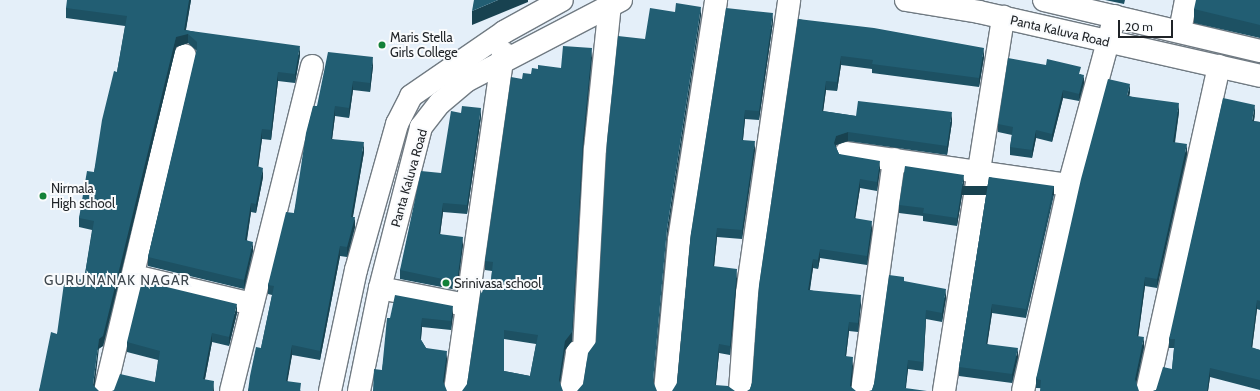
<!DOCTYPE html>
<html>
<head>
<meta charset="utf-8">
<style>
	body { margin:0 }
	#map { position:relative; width:1260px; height:391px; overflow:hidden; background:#e4eff9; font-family:Cabin,sans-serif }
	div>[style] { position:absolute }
	.roads { filter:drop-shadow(1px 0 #707a82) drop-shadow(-1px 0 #707a82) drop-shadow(0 1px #707a82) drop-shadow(0 -1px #707a82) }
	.minor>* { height:22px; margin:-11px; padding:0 11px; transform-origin:11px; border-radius:11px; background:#fff }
	.wall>* { inset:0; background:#1d5163 }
	.shaded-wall>* { inset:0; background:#184250; transform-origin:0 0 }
	.building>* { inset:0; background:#225e73 }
	.dots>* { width:11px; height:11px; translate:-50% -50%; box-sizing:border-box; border:2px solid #f9fbfd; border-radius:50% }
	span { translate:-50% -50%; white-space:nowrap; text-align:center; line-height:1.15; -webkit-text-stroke:4px #f9fbfd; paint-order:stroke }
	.street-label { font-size:13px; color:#1f2327 }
	.poi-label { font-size:13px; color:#1f2327 }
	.left { translate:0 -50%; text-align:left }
	.neighbourhood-label { font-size:14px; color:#3e474e; letter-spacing:1px }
	.scale { position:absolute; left:1118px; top:20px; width:55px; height:18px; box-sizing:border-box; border:2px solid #1f2327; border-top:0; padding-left:5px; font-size:12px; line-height:14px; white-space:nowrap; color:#1f2327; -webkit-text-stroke:3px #f9fbfd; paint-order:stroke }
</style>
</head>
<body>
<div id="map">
	<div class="roads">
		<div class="minor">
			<div style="left:906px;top:0;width:74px;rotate:9.3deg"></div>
			<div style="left:979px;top:12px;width:288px;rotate:12.8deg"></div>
			<div style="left:1044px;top:0;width:222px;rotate:13.3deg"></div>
			<div style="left:1180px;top:31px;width:32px;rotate:-79deg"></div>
			<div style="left:846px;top:153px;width:225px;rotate:8.2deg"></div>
			<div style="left:134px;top:276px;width:121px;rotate:13.3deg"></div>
			<div style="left:380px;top:288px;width:88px;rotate:11.2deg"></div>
			<div style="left:105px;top:391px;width:345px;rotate:-76.6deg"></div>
			<div style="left:231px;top:391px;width:335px;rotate:-76deg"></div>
			<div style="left:330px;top:391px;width:124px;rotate:-77.9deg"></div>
			<div style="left:356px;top:270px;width:152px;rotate:-74.3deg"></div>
			<div style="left:397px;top:124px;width:31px;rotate:-63deg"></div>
			<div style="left:411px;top:96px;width:113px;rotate:-34.5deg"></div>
			<div style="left:504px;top:32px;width:66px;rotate:-28.9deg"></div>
			<div style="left:359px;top:391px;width:105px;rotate:-78.5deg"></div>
			<div style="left:380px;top:288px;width:166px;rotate:-75.7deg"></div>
			<div style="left:421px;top:127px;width:31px;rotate:-52deg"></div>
			<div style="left:440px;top:103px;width:34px;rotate:-40deg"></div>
			<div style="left:466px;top:81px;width:175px;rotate:-27.6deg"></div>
			<div style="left:455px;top:391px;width:342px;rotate:-81.9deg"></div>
			<div style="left:571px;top:391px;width:39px;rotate:-81deg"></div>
			<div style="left:577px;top:352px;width:7px;rotate:-16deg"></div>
			<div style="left:584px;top:350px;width:201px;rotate:-86.9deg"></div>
			<div style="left:595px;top:149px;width:146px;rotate:-84.1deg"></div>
			<div style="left:665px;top:391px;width:152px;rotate:-84.7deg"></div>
			<div style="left:679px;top:240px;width:243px;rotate:-81.2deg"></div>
			<div style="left:740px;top:391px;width:98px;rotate:-85.9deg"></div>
			<div style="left:747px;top:293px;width:296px;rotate:-81.8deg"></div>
			<div style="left:862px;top:391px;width:234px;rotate:-82.1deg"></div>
			<div style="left:944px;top:391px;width:379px;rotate:-81deg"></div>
			<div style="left:1023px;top:391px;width:211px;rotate:-77.4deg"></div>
			<div style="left:1069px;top:185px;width:175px;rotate:-74.8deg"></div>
			<div style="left:1147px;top:391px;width:333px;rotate:-77.5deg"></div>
		</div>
	</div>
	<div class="wall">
		<div style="clip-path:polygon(191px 0,186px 30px,300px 55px,295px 83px,278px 81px,271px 140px,262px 139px,258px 167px,263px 177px,256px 213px,251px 212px,247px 240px,253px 251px,244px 289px,148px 266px,148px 257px,197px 51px,188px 43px,176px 47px,103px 346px,39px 391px,57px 334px,84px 280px,92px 230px,79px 227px,79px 218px,94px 172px,117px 72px,125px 26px,66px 18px,66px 8px)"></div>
		<div style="clip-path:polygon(1105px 0,1125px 0,1124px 4px)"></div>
		<div style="clip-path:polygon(1260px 0,1260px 38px,1194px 23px,1194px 9px)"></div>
		<div style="clip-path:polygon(798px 19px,984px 57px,979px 87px,872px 73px,872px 69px,841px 65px,837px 91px,826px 90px,823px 111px,856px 116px,952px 122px,947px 155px,848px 141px,836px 145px,836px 147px,839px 154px,880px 170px,877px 191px,860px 188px,855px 218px,872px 230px,867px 265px,820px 258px,818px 269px,813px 268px,810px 290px,861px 304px,858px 332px,849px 331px,846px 356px,853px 366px,851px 387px,750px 389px,752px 383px)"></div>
		<div style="clip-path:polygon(773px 22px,759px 120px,745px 119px,743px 140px,755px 150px,742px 239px,717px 237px,714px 267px,737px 278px,730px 355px,719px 353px,716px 385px,677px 383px,691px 233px)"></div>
		<div style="clip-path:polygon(evenodd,592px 57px,583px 148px,572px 341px,565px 350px,560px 383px,467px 384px,490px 290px,492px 271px,485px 270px,485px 261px,522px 79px,531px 74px,538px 69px,561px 68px,592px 57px,504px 339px,536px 344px,530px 376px,504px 371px,504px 339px)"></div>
		<div style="clip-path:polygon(373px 66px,370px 92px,353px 90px,349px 118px,335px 116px,332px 139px,364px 152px,353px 217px,355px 227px,347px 257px,340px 256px,320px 360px,292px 355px,287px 381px,301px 391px,248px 391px,261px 348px,272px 295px,268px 294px,268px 285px,294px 213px,317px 106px)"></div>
		<div style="clip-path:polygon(1081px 74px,1084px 83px,1079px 101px,1063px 98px,1052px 142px,1036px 138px,1032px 158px,1010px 155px,1010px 147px,1012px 135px,998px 132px,998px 124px)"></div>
		<div style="clip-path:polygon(1130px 93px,1129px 96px,1179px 112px,1175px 143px,1187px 154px,1157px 288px,1145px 286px,1138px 337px,1144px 347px,1136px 383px,1138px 391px,1036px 388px,1036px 379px)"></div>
		<div style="clip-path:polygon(1255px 114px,1254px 121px,1260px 122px,1260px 310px,1257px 309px,1252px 348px,1260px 350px,1260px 390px,1210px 377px,1208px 391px,1153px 391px,1156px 390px,1172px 369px,1174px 348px,1169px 348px,1169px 339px)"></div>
		<div style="clip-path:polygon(481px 117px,467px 214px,443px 212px,440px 234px,463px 245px,457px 290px,400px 279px,400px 270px)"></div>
		<div style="clip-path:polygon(989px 177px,1054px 195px,1026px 318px,992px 313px,987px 344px,1018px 357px,1012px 383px,959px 376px,959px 367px)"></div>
		<div style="clip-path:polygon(964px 183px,957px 226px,923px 221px,923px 216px,899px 213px,899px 205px)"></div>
		<div style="clip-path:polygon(904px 282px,946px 298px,942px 322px,926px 319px,923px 371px,908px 369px,906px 388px,872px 390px,874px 384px)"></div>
		<div style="clip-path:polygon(237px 313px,229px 346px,212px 342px,205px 379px,155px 382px,158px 360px,127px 352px,127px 342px)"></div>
		<div style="clip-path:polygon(453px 315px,451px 330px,422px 327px,421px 340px,426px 348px,447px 360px,444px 383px,382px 370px,390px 318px)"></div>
	</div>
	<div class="shaded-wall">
		<div style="clip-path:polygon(189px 0,191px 0,185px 34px,188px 34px,188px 43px,176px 47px,103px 346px,99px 348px,94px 391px,93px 385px,99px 339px,176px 37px,184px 30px)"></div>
		<div style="clip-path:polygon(498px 0,528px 0,528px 2px,472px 25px,472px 11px)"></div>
		<div style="clip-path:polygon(701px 7px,701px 16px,667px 238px,653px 390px,653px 381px,667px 229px)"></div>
		<div style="clip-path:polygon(773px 13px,773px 22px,759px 120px,759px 111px)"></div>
		<div style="clip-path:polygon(300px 46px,300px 55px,295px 83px,295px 74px)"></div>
		<div style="clip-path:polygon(592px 48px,592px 57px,583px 148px,572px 341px,565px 350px,559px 389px,559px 380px)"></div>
		<div style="clip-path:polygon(984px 48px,984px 57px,979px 87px,979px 78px)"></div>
		<div style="clip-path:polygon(841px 56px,841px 65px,837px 91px,837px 82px)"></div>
		<div style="clip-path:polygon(373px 57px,373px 66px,370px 92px,370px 83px)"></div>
		<div style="clip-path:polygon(278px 72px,278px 81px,271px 140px,271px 130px)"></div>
		<div style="clip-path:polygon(1084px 75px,1084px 83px,1079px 101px,1079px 94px)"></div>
		<div style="clip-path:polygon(353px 81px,353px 90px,349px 118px,349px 108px)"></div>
		<div style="clip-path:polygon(826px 81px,826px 90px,822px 120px,822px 111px)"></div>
		<div style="clip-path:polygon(1130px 84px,1130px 93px,1127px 105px,1127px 96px)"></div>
		<div style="clip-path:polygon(1063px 90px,1063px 98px,1052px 142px,1052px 134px)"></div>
		<div style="clip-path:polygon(1179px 103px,1179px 112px,1173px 152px,1173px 142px)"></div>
		<div style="clip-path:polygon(1255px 105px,1255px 114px,1252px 130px,1252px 121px)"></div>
		<div style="clip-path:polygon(335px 106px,335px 116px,331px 148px,331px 139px)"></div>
		<div style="clip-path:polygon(481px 108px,481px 117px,467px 214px,467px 205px)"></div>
		<div style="clip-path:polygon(745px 110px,745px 119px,742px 149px,742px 140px)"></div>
		<div style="clip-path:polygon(952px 112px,952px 122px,947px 155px,947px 146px)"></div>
		<div style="clip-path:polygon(262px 129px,262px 139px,257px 176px,257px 166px)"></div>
		<div style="clip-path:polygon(1036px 130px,1036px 138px,1032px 158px,1032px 150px)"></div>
		<div style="clip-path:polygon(848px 132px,848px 141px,836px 145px,834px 152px,834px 143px,836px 136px)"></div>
		<div style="clip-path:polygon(755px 141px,755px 150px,742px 239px,742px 230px)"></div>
		<div style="clip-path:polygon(364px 142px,364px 152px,351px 226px,351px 217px)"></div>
		<div style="clip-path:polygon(1187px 144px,1187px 154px,1157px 288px,1157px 279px)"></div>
		<div style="clip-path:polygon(880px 161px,880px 170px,877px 191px,877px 182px)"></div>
		<div style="clip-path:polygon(263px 168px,263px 177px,256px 213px,256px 204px)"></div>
		<div style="clip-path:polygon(964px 175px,964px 183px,957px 226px,957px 218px)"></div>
		<div style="clip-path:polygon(860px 179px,860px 188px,854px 227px,854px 218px)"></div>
		<div style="left:1054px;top:186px;width:9px;height:126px;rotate:90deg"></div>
		<div style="clip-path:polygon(251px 203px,251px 212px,245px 250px,245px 240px)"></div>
		<div style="clip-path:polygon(443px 203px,443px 212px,439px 243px,439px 234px)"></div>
		<div style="clip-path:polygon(355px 217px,355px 227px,347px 257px,347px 247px)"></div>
		<div style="clip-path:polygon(872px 221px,872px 230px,867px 265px,867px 256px)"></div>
		<div style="clip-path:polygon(717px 228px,717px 237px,713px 276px,713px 266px)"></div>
		<div style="clip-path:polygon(463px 237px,463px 245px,457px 290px,457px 282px)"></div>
		<div style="clip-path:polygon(253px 242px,253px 251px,244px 289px,244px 280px)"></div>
		<div style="clip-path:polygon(340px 246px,340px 256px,320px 360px,320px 351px)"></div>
		<div style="clip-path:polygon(820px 249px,820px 258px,818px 269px,818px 260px)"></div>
		<div style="clip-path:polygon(813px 259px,813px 268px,808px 299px,808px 290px)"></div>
		<div style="clip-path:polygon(737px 269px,737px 278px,730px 355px,730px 346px)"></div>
		<div style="clip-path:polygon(1145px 277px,1145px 286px,1137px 346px,1137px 336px)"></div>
		<div style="clip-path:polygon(946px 289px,946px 298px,942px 322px,942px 313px)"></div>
		<div style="clip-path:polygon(861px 295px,861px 304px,858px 332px,858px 323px)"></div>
		<div style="clip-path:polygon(1257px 300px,1257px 309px,1251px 357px,1251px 347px)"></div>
		<div style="clip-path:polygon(237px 304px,237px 313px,229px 346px,229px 337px)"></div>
		<div style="clip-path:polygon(992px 304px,992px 313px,986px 353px,986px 344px)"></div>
		<div style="clip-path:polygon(453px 306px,453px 315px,451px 330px,451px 321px)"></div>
		<div style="clip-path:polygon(926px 310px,926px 319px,923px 371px,923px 362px)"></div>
		<div style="clip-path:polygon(422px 318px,422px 327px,420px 347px,420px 338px)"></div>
		<div style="clip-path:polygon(849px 322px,849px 331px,845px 365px,845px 356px)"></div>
		<div style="clip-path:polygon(212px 333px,212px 342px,203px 389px,203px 379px)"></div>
		<div style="clip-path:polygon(1144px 337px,1144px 347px,1135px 389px,1135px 379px)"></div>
		<div style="clip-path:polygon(719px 344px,719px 353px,715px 391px,715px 385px)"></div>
		<div style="clip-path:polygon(292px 345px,292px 355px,286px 390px,286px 381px)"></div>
		<div style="clip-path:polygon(1018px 348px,1018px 357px,1012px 383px,1012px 374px)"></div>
		<div style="clip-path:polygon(447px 351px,447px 360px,443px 390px,443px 381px)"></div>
		<div style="clip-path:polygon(853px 357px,853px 366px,851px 391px,850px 386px)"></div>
		<div style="clip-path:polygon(908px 360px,908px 369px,905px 391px,905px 388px)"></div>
		<div style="clip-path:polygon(1210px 368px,1210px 377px,1208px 391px,1207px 391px)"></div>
		<div style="clip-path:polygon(214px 381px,214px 391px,213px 391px)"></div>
	</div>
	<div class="building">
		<div style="clip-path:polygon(67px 0,189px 0,184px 30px,300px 46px,295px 74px,278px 72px,271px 130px,262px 129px,257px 166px,263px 168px,256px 204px,251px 203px,245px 240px,253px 242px,244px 280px,148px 257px,197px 48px,197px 42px,188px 34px,176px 37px,103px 336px,99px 339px,93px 385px,99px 391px,39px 391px,51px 332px,57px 334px,65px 276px,84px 280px,94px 221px,79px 218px,87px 171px,94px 172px,102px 120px,114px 71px,117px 72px,127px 16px,66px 8px)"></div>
		<div style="clip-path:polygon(474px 0,498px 0,472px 11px)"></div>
		<div style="clip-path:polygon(1196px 0,1260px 0,1260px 25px,1194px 9px)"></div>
		<div style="clip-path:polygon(676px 3px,701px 7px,667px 229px,653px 381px,657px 391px,577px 391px,583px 384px,588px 353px,596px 342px,607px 141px,618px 36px,645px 39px,650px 8px,675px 12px)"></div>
		<div style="clip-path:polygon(726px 8px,773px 13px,759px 111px,745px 110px,742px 140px,755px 141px,742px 230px,717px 228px,713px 266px,737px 269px,730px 346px,719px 344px,715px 385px,728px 386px,735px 391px,672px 391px,677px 383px,691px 233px)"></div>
		<div style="clip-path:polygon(798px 19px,874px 28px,984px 48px,979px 78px,872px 64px,873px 60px,841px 56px,837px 82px,826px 81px,822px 111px,856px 116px,858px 101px,952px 112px,947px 146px,848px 132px,836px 136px,834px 143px,839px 154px,880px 161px,877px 182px,860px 179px,854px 218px,872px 221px,867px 256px,820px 249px,818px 260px,813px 259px,808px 290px,861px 295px,858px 323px,849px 322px,845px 356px,853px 357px,850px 386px,856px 391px,747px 391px,750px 389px,752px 383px,759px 285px)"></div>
		<div style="clip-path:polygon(evenodd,563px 46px,592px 48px,583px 139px,572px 332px,565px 341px,559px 380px,563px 391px,462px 391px,467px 384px,481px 289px,490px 290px,493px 262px,485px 261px,511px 77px,522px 79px,523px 73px,531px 74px,532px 68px,538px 69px,538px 65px,561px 68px,563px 46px,504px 330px,538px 335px,530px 376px,504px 371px,504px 330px)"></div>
		<div style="clip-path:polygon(328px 52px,373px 57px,370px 83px,353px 81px,349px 108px,335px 106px,331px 139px,364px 142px,351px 217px,355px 217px,347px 247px,340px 246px,320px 351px,292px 345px,286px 381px,301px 383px,300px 391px,248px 391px,250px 376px,256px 347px,261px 348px,274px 286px,268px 285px,286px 212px,294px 213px,306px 133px,313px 106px,317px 106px)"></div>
		<div style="clip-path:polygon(1008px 58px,1046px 65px,1047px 59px,1081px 67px,1079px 74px,1084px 75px,1079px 94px,1063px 90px,1052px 134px,1036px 130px,1032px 150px,1010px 147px,1013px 127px,998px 124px)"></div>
		<div style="clip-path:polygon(1108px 79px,1130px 84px,1127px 96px,1179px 103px,1173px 142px,1187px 144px,1157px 279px,1145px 277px,1137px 336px,1144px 337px,1135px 379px,1139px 391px,1040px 391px,1041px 380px,1036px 379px,1081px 179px)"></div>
		<div style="clip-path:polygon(1223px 98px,1255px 105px,1252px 121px,1260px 122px,1260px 301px,1257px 300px,1251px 347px,1260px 350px,1260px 380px,1210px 368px,1207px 391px,1153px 391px,1156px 390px,1163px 367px,1172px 369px,1175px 339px,1169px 339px)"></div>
		<div style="clip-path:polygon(462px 106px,481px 108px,467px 205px,443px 203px,439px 234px,463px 237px,457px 282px,400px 270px,421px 171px,441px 173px,451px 111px,461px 113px)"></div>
		<div style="clip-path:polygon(905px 166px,964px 175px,957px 218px,923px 213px,924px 208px,899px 205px)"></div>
		<div style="clip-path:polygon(989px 177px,1054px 186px,1026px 309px,992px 304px,986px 344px,1018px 348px,1012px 374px,959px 367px)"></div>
		<div style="clip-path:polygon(889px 275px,904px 277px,904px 281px,946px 289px,942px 313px,926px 310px,923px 362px,908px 360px,905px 388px,927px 391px,869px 391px,872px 390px,874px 384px)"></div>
		<div style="clip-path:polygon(142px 281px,237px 304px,229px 337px,212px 333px,203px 379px,214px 381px,213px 391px,112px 391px,114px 390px,120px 374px,155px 382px,160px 351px,127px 342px)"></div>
		<div style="clip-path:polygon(395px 295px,453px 306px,451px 321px,422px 318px,420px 338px,426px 348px,447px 351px,443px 381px,447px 391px,373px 391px,374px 369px,382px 370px,387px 318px,390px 318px)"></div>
	</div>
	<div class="dots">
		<div style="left:382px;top:45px;background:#138138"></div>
		<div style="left:43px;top:196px;background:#138138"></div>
		<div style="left:446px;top:283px;background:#138138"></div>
	</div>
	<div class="street-label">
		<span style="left:1060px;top:31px;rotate:13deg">Panta Kaluva Road</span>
		<span style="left:409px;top:178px;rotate:-74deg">Panta Kaluva Road</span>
	</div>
	<div class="poi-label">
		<span class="left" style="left:390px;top:45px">Maris Stella<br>Girls College</span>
		<span class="left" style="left:51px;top:196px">Nirmala<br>High school</span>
		<span class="left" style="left:454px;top:283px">Srinivasa school</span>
	</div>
	<div class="neighbourhood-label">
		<span style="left:117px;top:280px">GURUNANAK NAGAR</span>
	</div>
	<div class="scale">20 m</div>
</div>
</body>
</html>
